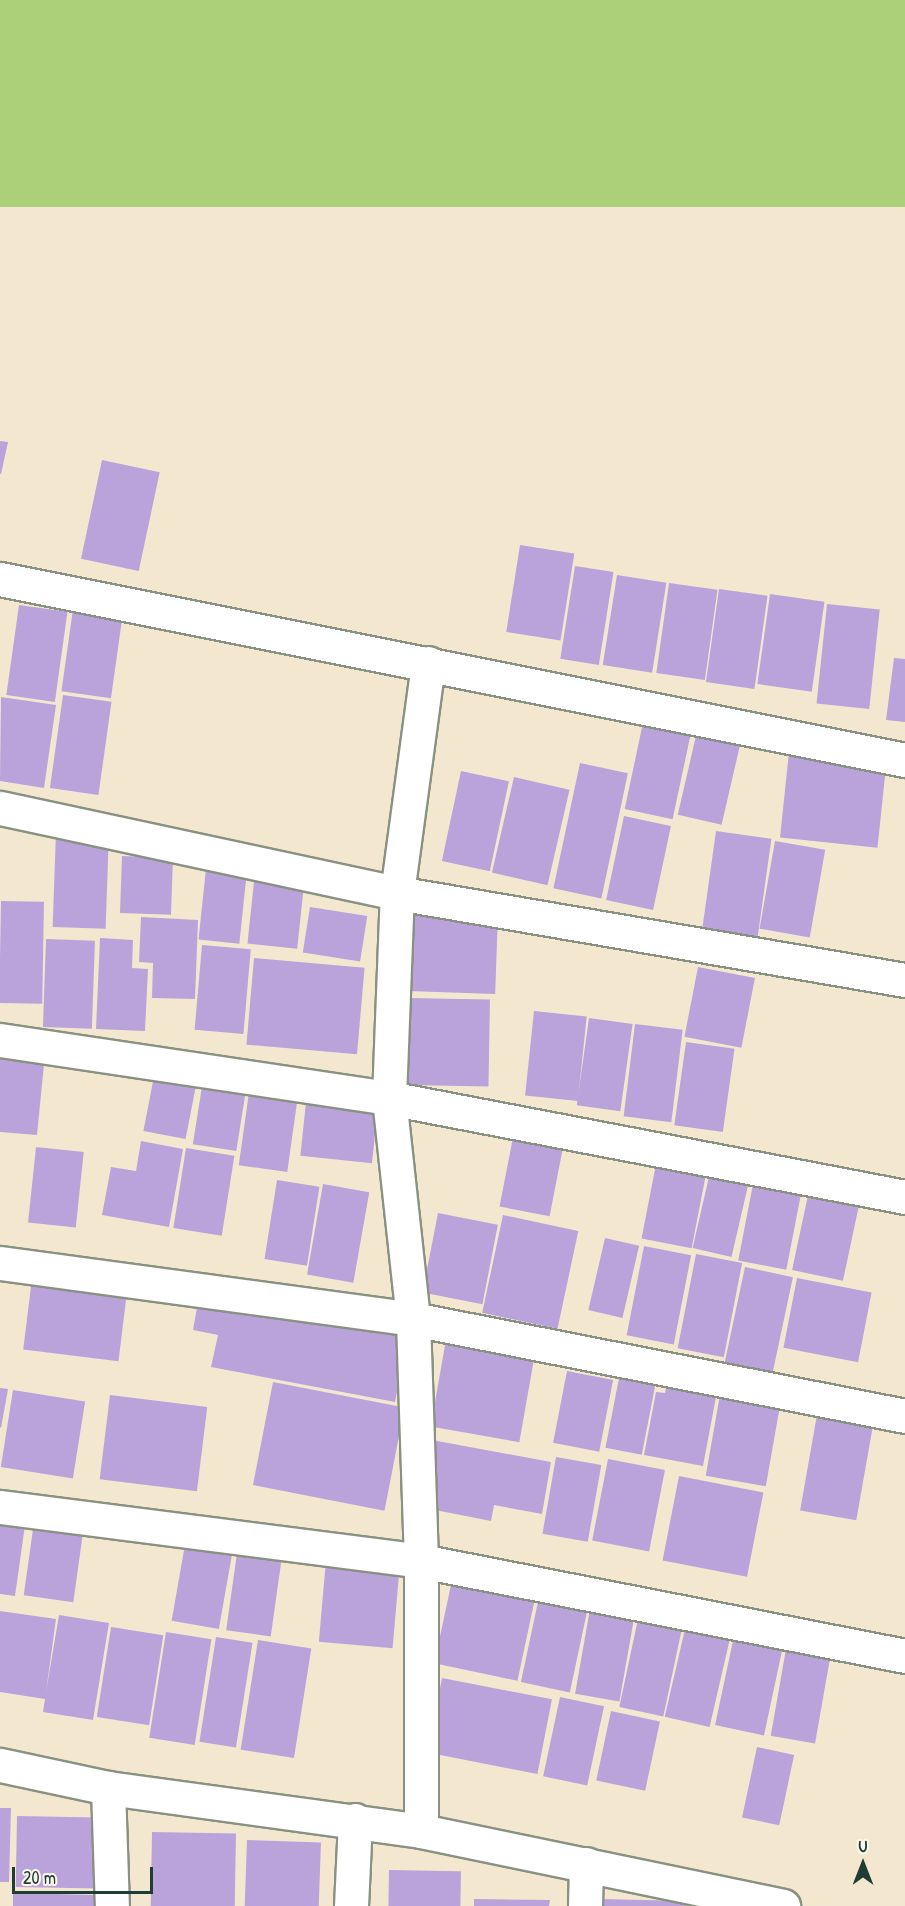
<!DOCTYPE html>
<html>
<head>
<meta charset="utf-8">
<style>
	body { margin:0 }
	#map { position:relative; width:905px; height:1906px; overflow:hidden; background:#f3e8cf; font-family:"Patrick Hand",sans-serif }
	div>[style] { position:absolute }
	.green>* { inset:0; background:#acd07a; transform-origin:0 0 }
	.building>* { inset:0; background:#baa3db; transform-origin:0 0 }
	.roads { filter:drop-shadow(2px 0 #899282) drop-shadow(-2px 0 #899282) drop-shadow(0 2px #899282) drop-shadow(0 -2px #899282) }
	.minor>* { height:33px; margin:-16.5px; padding:0 16.5px; transform-origin:16.5px; border-radius:16.5px; background:#fff }
	span { translate:-50% -50%; white-space:nowrap; text-align:center; line-height:1.15; -webkit-text-stroke:5px #fbf7ec; paint-order:stroke }
	.north { position:absolute; left:833px; top:1834px; width:60px; height:60px; -webkit-text-stroke:4px #fbf7ec; paint-order:stroke; rotate:0deg; font-size:16px; font-weight:700; line-height:24px; text-align:center; color:#1f3d34 }
	.north::after { content:''; display:block; margin:auto; width:21px; height:27px; background:#1f3d34; clip-path:polygon(50% 0,100% 100%,50% 72%,0 100%) }
	.scale { position:absolute; left:12px; top:1867px; width:141px; height:27px; box-sizing:border-box; border:3px solid #1f3d34; border-top:0; padding-left:8px; font-size:18px; line-height:21px; white-space:nowrap; color:#1f3d34; -webkit-text-stroke:4px #fbf7ec; paint-order:stroke }
</style>
</head>
<body>
<div id="map">
	<div class="green">
		<div style="left:0;top:0;width:905px;height:207px"></div>
	</div>
	<div class="building">
		<div style="clip-path:polygon(0 441px,8px 442px,1px 474px,0 474px)"></div>
		<div style="left:102px;top:460px;width:59px;height:101px;rotate:12deg"></div>
		<div style="left:520px;top:545px;width:55px;height:88px;rotate:9deg"></div>
		<div style="left:575px;top:566px;width:39px;height:94px;rotate:9deg"></div>
		<div style="left:617px;top:575px;width:50px;height:91px;rotate:9deg"></div>
		<div style="left:669px;top:583px;width:49px;height:91px;rotate:8deg"></div>
		<div style="left:719px;top:589px;width:49px;height:94px;rotate:8deg"></div>
		<div style="left:770px;top:594px;width:55px;height:91px;rotate:8deg"></div>
		<div style="left:827px;top:604px;width:53px;height:100px;rotate:6deg"></div>
		<div style="left:19px;top:605px;width:49px;height:91px;rotate:8deg"></div>
		<div style="left:73px;top:609px;width:50px;height:83px;rotate:8deg"></div>
		<div style="clip-path:polygon(894px 658px,905px 659px,905px 722px,886px 720px)"></div>
		<div style="left:63px;top:695px;width:49px;height:94px;rotate:8deg"></div>
		<div style="clip-path:polygon(1px 697px,56px 705px,44px 788px,0 781px)"></div>
		<div style="left:644px;top:718px;width:49px;height:93px;rotate:12deg"></div>
		<div style="left:698px;top:727px;width:45px;height:90px;rotate:13deg"></div>
		<div style="left:789px;top:752px;width:98px;height:86px;rotate:6deg"></div>
		<div style="left:580px;top:763px;width:49px;height:128px;rotate:12deg"></div>
		<div style="left:461px;top:771px;width:49px;height:92px;rotate:12deg"></div>
		<div style="left:514px;top:777px;width:57px;height:98px;rotate:13deg"></div>
		<div style="left:624px;top:816px;width:48px;height:86px;rotate:12deg"></div>
		<div style="left:56px;top:831px;width:53px;height:96px;rotate:2deg"></div>
		<div style="left:716px;top:831px;width:56px;height:100px;rotate:8deg"></div>
		<div style="left:775px;top:841px;width:51px;height:89px;rotate:10deg"></div>
		<div style="left:122px;top:856px;width:51px;height:57px;rotate:2deg"></div>
		<div style="left:207px;top:859px;width:41px;height:81px;rotate:6deg"></div>
		<div style="left:255px;top:872px;width:50px;height:72px;rotate:6deg"></div>
		<div style="left:1px;top:901px;width:43px;height:102px;rotate:1deg"></div>
		<div style="left:310px;top:907px;width:58px;height:46px;rotate:9deg"></div>
		<div style="left:410px;top:912px;width:88px;height:79px;rotate:2deg"></div>
		<div style="clip-path:polygon(141px 917px,198px 920px,195px 999px,152px 998px,153px 963px,139px 962px)"></div>
		<div style="clip-path:polygon(100px 938px,133px 940px,132px 968px,148px 969px,145px 1031px,96px 1029px)"></div>
		<div style="left:46px;top:939px;width:49px;height:88px;rotate:2deg"></div>
		<div style="left:202px;top:945px;width:49px;height:85px;rotate:5deg"></div>
		<div style="left:254px;top:958px;width:111px;height:87px;rotate:5deg"></div>
		<div style="left:698px;top:967px;width:58px;height:71px;rotate:11deg"></div>
		<div style="left:408px;top:998px;width:82px;height:87px;rotate:1deg"></div>
		<div style="left:534px;top:1011px;width:53px;height:85px;rotate:6deg"></div>
		<div style="left:589px;top:1018px;width:44px;height:88px;rotate:8deg"></div>
		<div style="left:635px;top:1024px;width:48px;height:93px;rotate:7deg"></div>
		<div style="left:686px;top:1042px;width:49px;height:84px;rotate:8deg"></div>
		<div style="clip-path:polygon(0 1049px,45px 1054px,37px 1135px,0 1132px)"></div>
		<div style="left:155px;top:1071px;width:43px;height:61px;rotate:11deg"></div>
		<div style="left:203px;top:1080px;width:44px;height:65px;rotate:9deg"></div>
		<div style="left:250px;top:1085px;width:49px;height:81px;rotate:8deg"></div>
		<div style="left:306px;top:1102px;width:72px;height:54px;rotate:6deg"></div>
		<div style="left:515px;top:1127px;width:51px;height:81px;rotate:11deg"></div>
		<div style="clip-path:polygon(141px 1141px,183px 1149px,169px 1227px,102px 1215px,111px 1167px,136px 1171px)"></div>
		<div style="left:36px;top:1147px;width:48px;height:76px;rotate:6deg"></div>
		<div style="left:186px;top:1148px;width:49px;height:81px;rotate:9deg"></div>
		<div style="left:657px;top:1159px;width:51px;height:81px;rotate:11deg"></div>
		<div style="left:711px;top:1168px;width:40px;height:82px;rotate:13deg"></div>
		<div style="left:755px;top:1174px;width:49px;height:88px;rotate:11deg"></div>
		<div style="left:277px;top:1180px;width:43px;height:80px;rotate:9deg"></div>
		<div style="left:811px;top:1181px;width:52px;height:91px;rotate:12deg"></div>
		<div style="left:323px;top:1184px;width:47px;height:92px;rotate:10deg"></div>
		<div style="left:438px;top:1213px;width:61px;height:81px;rotate:11deg"></div>
		<div style="left:503px;top:1215px;width:77px;height:100px;rotate:12deg"></div>
		<div style="left:605px;top:1238px;width:35px;height:74px;rotate:13deg"></div>
		<div style="left:644px;top:1246px;width:48px;height:91px;rotate:11deg"></div>
		<div style="left:696px;top:1254px;width:47px;height:96px;rotate:11deg"></div>
		<div style="left:745px;top:1267px;width:49px;height:98px;rotate:12deg"></div>
		<div style="left:32px;top:1278px;width:96px;height:72px;rotate:7deg"></div>
		<div style="left:797px;top:1278px;width:76px;height:71px;rotate:11deg"></div>
		<div style="clip-path:polygon(200px 1291px,409px 1330px,395px 1402px,211px 1367px,218px 1335px,193px 1330px)"></div>
		<div style="left:447px;top:1334px;width:90px;height:94px;rotate:10deg"></div>
		<div style="left:567px;top:1371px;width:47px;height:73px;rotate:11deg"></div>
		<div style="clip-path:polygon(669px 1372px,719px 1381px,703px 1466px,644px 1455px,656px 1392px,665px 1393px)"></div>
		<div style="left:619px;top:1378px;width:37px;height:71px;rotate:11deg"></div>
		<div style="left:273px;top:1382px;width:134px;height:105px;rotate:11deg"></div>
		<div style="clip-path:polygon(0 1388px,8px 1389px,1px 1428px,0 1427px)"></div>
		<div style="left:721px;top:1389px;width:61px;height:88px;rotate:10deg"></div>
		<div style="left:13px;top:1390px;width:73px;height:78px;rotate:9deg"></div>
		<div style="left:110px;top:1395px;width:98px;height:85px;rotate:7deg"></div>
		<div style="left:818px;top:1409px;width:57px;height:103px;rotate:10deg"></div>
		<div style="clip-path:polygon(432px 1440px,551px 1462px,542px 1514px,494px 1505px,491px 1521px,420px 1507px)"></div>
		<div style="left:556px;top:1457px;width:46px;height:78px;rotate:10deg"></div>
		<div style="left:608px;top:1459px;width:58px;height:83px;rotate:11deg"></div>
		<div style="left:679px;top:1476px;width:86px;height:86px;rotate:11deg"></div>
		<div style="clip-path:polygon(0 1515px,26px 1518px,15px 1596px,0 1594px)"></div>
		<div style="left:35px;top:1515px;width:50px;height:81px;rotate:8deg"></div>
		<div style="left:186px;top:1539px;width:48px;height:83px;rotate:10deg"></div>
		<div style="left:238px;top:1546px;width:45px;height:85px;rotate:8deg"></div>
		<div style="left:326px;top:1560px;width:74px;height:82px;rotate:5deg"></div>
		<div style="left:452px;top:1580px;width:85px;height:85px;rotate:12deg"></div>
		<div style="left:539px;top:1597px;width:50px;height:87px;rotate:12deg"></div>
		<div style="left:590px;top:1609px;width:45px;height:86px;rotate:10deg"></div>
		<div style="clip-path:polygon(0 1611px,56px 1619px,46px 1692px,59px 1615px,109px 1623px,93px 1720px,43px 1712px,45px 1699px,0 1692px)"></div>
		<div style="left:638px;top:1619px;width:45px;height:90px;rotate:12deg"></div>
		<div style="left:111px;top:1627px;width:53px;height:91px;rotate:9deg"></div>
		<div style="left:685px;top:1629px;width:46px;height:90px;rotate:13deg"></div>
		<div style="left:166px;top:1632px;width:46px;height:107px;rotate:9deg"></div>
		<div style="left:734px;top:1636px;width:50px;height:91px;rotate:12deg"></div>
		<div style="left:216px;top:1637px;width:37px;height:106px;rotate:9deg"></div>
		<div style="left:258px;top:1640px;width:54px;height:111px;rotate:9deg"></div>
		<div style="left:786px;top:1649px;width:45px;height:88px;rotate:10deg"></div>
		<div style="left:442px;top:1678px;width:112px;height:76px;rotate:11deg"></div>
		<div style="left:560px;top:1697px;width:45px;height:81px;rotate:12deg"></div>
		<div style="left:611px;top:1711px;width:50px;height:71px;rotate:12deg"></div>
		<div style="left:757px;top:1747px;width:38px;height:72px;rotate:12deg"></div>
		<div style="clip-path:polygon(0 1808px,11px 1808px,9px 1882px,0 1882px)"></div>
		<div style="left:17px;top:1816px;width:81px;height:71px;rotate:1deg"></div>
		<div style="left:152px;top:1832px;width:84px;height:74px;rotate:1deg"></div>
		<div style="left:247px;top:1840px;width:74px;height:66px;rotate:2deg"></div>
		<div style="left:389px;top:1870px;width:72px;height:36px;rotate:1deg"></div>
		<div style="clip-path:polygon(13px 1893px,98px 1895px,98px 1906px,13px 1906px)"></div>
		<div style="clip-path:polygon(474px 1899px,550px 1900px,549px 1906px,474px 1906px)"></div>
		<div style="clip-path:polygon(601px 1899px,686px 1901px,686px 1906px,601px 1906px)"></div>
	</div>
	<div class="roads">
		<div class="minor">
			<div style="left:0;top:579px;width:923px;rotate:11.31deg"></div>
			<div style="left:0;top:808px;width:406px;rotate:12.1deg"></div>
			<div style="left:397px;top:893px;width:515px;rotate:9.72deg"></div>
			<div style="left:0;top:1040px;width:393px;rotate:8.5deg"></div>
			<div style="left:389px;top:1098px;width:525px;rotate:10.86deg"></div>
			<div style="left:0;top:1263px;width:417px;rotate:7.7deg"></div>
			<div style="left:413px;top:1319px;width:501px;rotate:11.15deg"></div>
			<div style="left:0;top:1507px;width:424px;rotate:7.3deg"></div>
			<div style="left:421px;top:1561px;width:493px;rotate:11.1deg"></div>
			<div style="left:0;top:1765px;width:110px;rotate:12deg"></div>
			<div style="left:108px;top:1788px;width:316px;rotate:7.8deg"></div>
			<div style="left:421px;top:1831px;width:370px;rotate:11.7deg"></div>
			<div style="left:108px;top:1788px;width:118px;rotate:88.1deg"></div>
			<div style="left:421px;top:1831px;width:270px;rotate:-90deg"></div>
			<div style="left:421px;top:1561px;width:242px;rotate:-91.9deg"></div>
			<div style="left:413px;top:1319px;width:222px;rotate:-96.2deg"></div>
			<div style="left:389px;top:1098px;width:205px;rotate:-87.8deg"></div>
			<div style="left:397px;top:893px;width:232px;rotate:-82.3deg"></div>
			<div style="left:351px;top:1906px;width:86px;rotate:-87.3deg"></div>
			<div style="left:585px;top:1906px;width:42px;rotate:-88.6deg"></div>
		</div>
	</div>
	<div class="north">U</div>
	<div class="scale">20 m</div>
</div>
</body>
</html>
